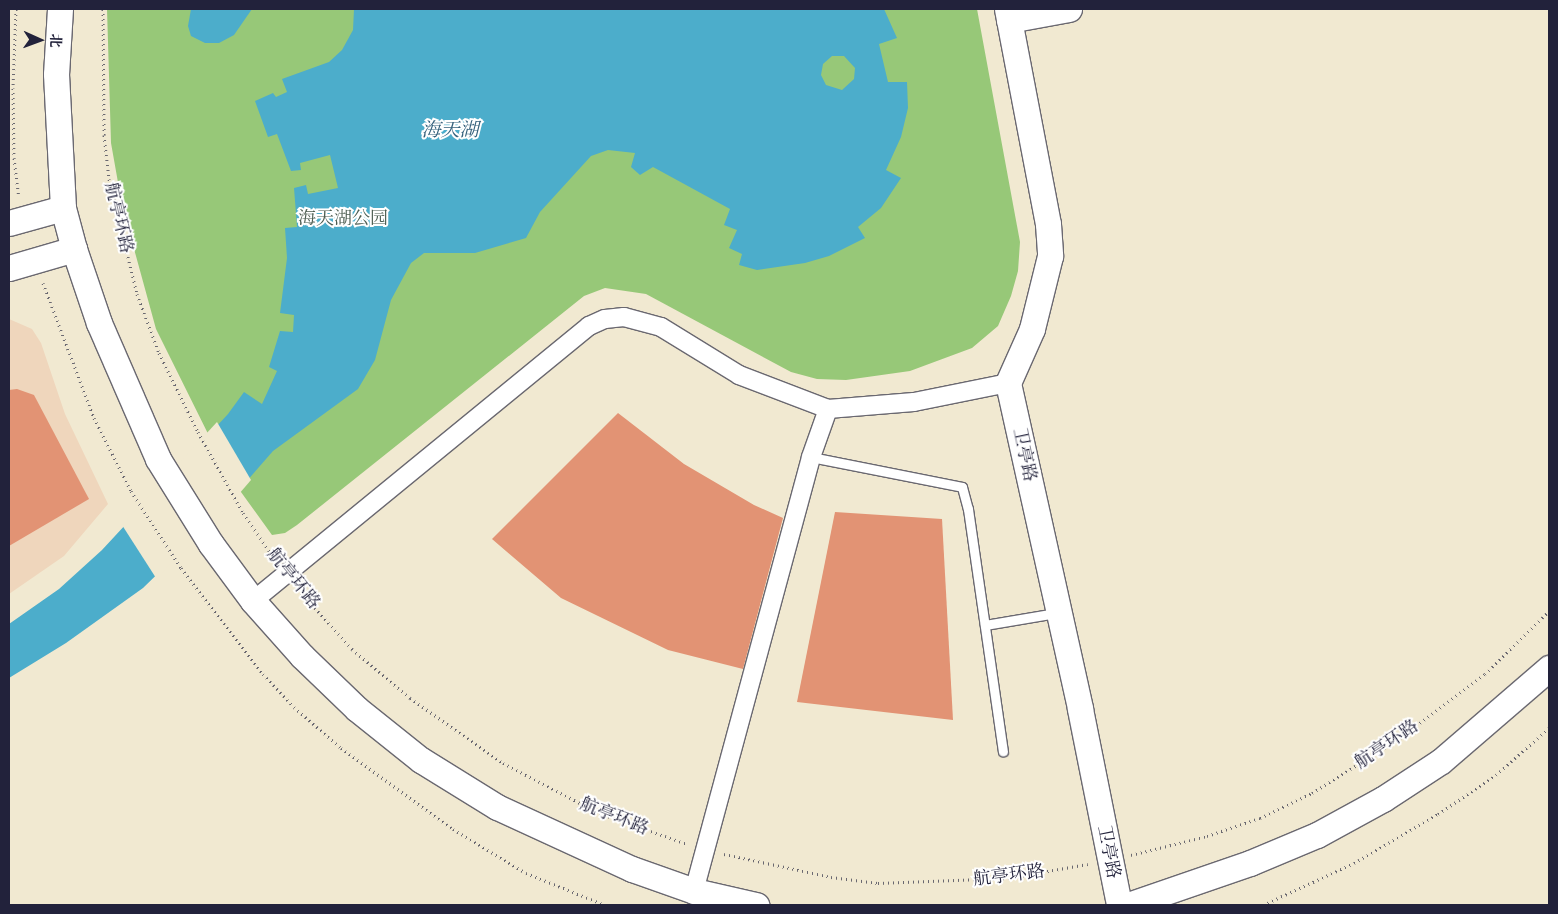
<!DOCTYPE html>
<html>
<head>
<meta charset="utf-8">
<style>
	body { margin:0 }
	#map { position:relative; width:1558px; height:914px; overflow:hidden; background:#f1e9d1; font-family:"IM FELL French Canon","Noto Serif SC",serif }
	div>[style] { position:absolute }
	.built>* { inset:0; background:#efd6bc }
	.green>* { inset:0; background:#97c878 }
	.water>* { inset:0; background:#4cadcb }
	.pier>* { inset:0; background:#f1e9d1 }
	.building>* { inset:0; background:#e29374 }
	.path>* { height:3px; margin-top:-1.5px; transform-origin:0; background:repeating-linear-gradient(90deg,#6a6870 0 1px,transparent 0 5px) }
	.roads { filter:drop-shadow(1px 0 #6a6870) drop-shadow(-1px 0 #6a6870) drop-shadow(0 1px #6a6870) drop-shadow(0 -1px #6a6870) }
	.lane>* { height:9px; margin:-4.5px; padding:0 4.5px; transform-origin:4.5px; border-radius:4.5px; background:#fff }
	.street>* { height:18px; margin:-9px; padding:0 9px; transform-origin:9px; border-radius:9px; background:#fff }
	.secondary>* { height:25px; margin:-12.5px; padding:0 12.5px; transform-origin:12.5px; border-radius:12.5px; background:#fff }
	span { translate:-50% -50%; white-space:nowrap; text-align:center; line-height:1.15; -webkit-text-stroke:4px #fff; paint-order:stroke }
	.street-label { font-size:18px; color:#22223b }
	.park-label { font-size:18px; color:#4b5c50 }
	.water-label { font-size:19px; color:#35617c; font-style:italic }
	.frame { position:absolute; inset:0; border:10px solid #22223b; pointer-events:none }
	.north { position:absolute; left:15px; top:15px; width:50px; height:50px; -webkit-text-stroke:4px #fff; paint-order:stroke; rotate:92deg; font-size:14px; font-weight:700; line-height:20px; text-align:center; color:#22223b }
	.north::after { content:''; display:block; margin:auto; width:18px; height:22px; background:#22223b; clip-path:polygon(50% 0,100% 100%,50% 72%,0 100%) }
</style>
</head>
<body>
<div id="map">
	<div class="built">
		<div style="clip-path:polygon(9px 319px,32px 329px,41px 343px,65px 414px,108px 504px,64px 556px,9px 594px)"></div>
	</div>
	<div class="green">
		<div style="clip-path:polygon(107px 9px,977px 9px,1020px 242px,1018px 271px,1011px 296px,998px 326px,972px 348px,910px 371px,846px 380px,817px 379px,791px 372px,646px 294px,605px 288px,584px 296px,297px 525px,285px 533px,272px 535px,228px 474px,156px 329px,122px 205px,111px 143px)"></div>
	</div>
	<div class="water">
		<div style="clip-path:polygon(191px 9px,252px 9px,234px 35px,219px 43px,205px 43px,191px 36px,188px 26px)"></div>
		<div style="clip-path:polygon(evenodd,354px 9px,884px 9px,897px 38px,879px 44px,888px 82px,907px 82px,908px 108px,901px 137px,886px 170px,901px 178px,881px 208px,858px 227px,865px 238px,829px 256px,805px 263px,757px 270px,739px 265px,742px 254px,729px 248px,737px 230px,724px 225px,730px 209px,653px 167px,640px 175px,631px 167px,635px 153px,608px 150px,591px 156px,540px 212px,526px 238px,475px 253px,424px 253px,411px 263px,391px 300px,375px 360px,358px 389px,273px 451px,212px 521px,143px 588px,66px 643px,9px 678px,9px 624px,59px 589px,102px 550px,228px 414px,244px 392px,262px 404px,277px 371px,269px 367px,280px 331px,293px 332px,294px 315px,280px 313px,287px 258px,285px 228px,297px 227px,294px 188px,306px 185px,308px 194px,338px 188px,330px 155px,300px 163px,301px 170px,291px 171px,277px 134px,268px 137px,255px 101px,273px 93px,276px 97px,287px 92px,282px 79px,329px 62px,342px 50px,353px 30px,354px 9px,832px 56px,844px 56px,855px 68px,854px 79px,842px 90px,826px 85px,821px 75px,823px 64px,832px 56px)"></div>
	</div>
	<div class="pier">
		<div style="clip-path:polygon(217px 422px,251px 480px,214px 523px,156px 578px,122px 525px)"></div>
	</div>
	<div class="building">
		<div style="clip-path:polygon(17px 389px,34px 395px,89px 499px,9px 546px,9px 390px)"></div>
		<div style="clip-path:polygon(618px 413px,684px 464px,754px 505px,783px 518px,743px 669px,668px 650px,561px 598px,492px 539px)"></div>
		<div style="clip-path:polygon(835px 512px,942px 519px,953px 720px,797px 702px)"></div>
	</div>
	<div class="path">
		<div style="left:16px;top:9px;width:79px;rotate:92.2deg"></div>
		<div style="left:13px;top:88px;width:70px;rotate:89.2deg"></div>
		<div style="left:14px;top:158px;width:39px;rotate:83deg"></div>
		<div style="left:103px;top:9px;width:126px;rotate:89.5deg"></div>
		<div style="left:104px;top:135px;width:44px;rotate:83.5deg"></div>
		<div style="left:109px;top:179px;width:118px;rotate:76.3deg"></div>
		<div style="left:137px;top:294px;width:63px;rotate:69.6deg"></div>
		<div style="left:159px;top:353px;width:88px;rotate:63.7deg"></div>
		<div style="left:198px;top:432px;width:93px;rotate:60.9deg"></div>
		<div style="left:243px;top:513px;width:55px;rotate:55.4deg"></div>
		<div style="left:43px;top:283px;width:144px;rotate:69.3deg"></div>
		<div style="left:94px;top:418px;width:82px;rotate:63.1deg"></div>
		<div style="left:131px;top:491px;width:92px;rotate:57deg"></div>
		<div style="left:181px;top:568px;width:134px;rotate:52.3deg"></div>
		<div style="left:263px;top:674px;width:45px;rotate:46.8deg"></div>
		<div style="left:294px;top:707px;width:62px;rotate:41.1deg"></div>
		<div style="left:341px;top:748px;width:138px;rotate:35.9deg"></div>
		<div style="left:453px;top:829px;width:85px;rotate:31.1deg"></div>
		<div style="left:526px;top:873px;width:85px;rotate:22.1deg"></div>
		<div style="left:298px;top:589px;width:81px;rotate:48deg"></div>
		<div style="left:352px;top:649px;width:76px;rotate:40.2deg"></div>
		<div style="left:410px;top:698px;width:113px;rotate:35deg"></div>
		<div style="left:503px;top:763px;width:108px;rotate:27.5deg"></div>
		<div style="left:599px;top:813px;width:93px;rotate:19.4deg"></div>
		<div style="left:724px;top:854px;width:109px;rotate:12.1deg"></div>
		<div style="left:831px;top:877px;width:47px;rotate:7.3deg"></div>
		<div style="left:878px;top:883px;width:130px;rotate:-2.2deg"></div>
		<div style="left:1008px;top:878px;width:81px;rotate:-9.9deg"></div>
		<div style="left:1131px;top:855px;width:78px;rotate:-14deg"></div>
		<div style="left:1207px;top:836px;width:56px;rotate:-18.8deg"></div>
		<div style="left:1260px;top:818px;width:58px;rotate:-25.7deg"></div>
		<div style="left:1312px;top:793px;width:104px;rotate:-32deg"></div>
		<div style="left:1400px;top:738px;width:106px;rotate:-37deg"></div>
		<div style="left:1485px;top:674px;width:90px;rotate:-44.5deg"></div>
		<div style="left:1263px;top:905px;width:100px;rotate:-24.8deg"></div>
		<div style="left:1354px;top:863px;width:97px;rotate:-30.3deg"></div>
		<div style="left:1438px;top:814px;width:70px;rotate:-33.9deg"></div>
		<div style="left:1496px;top:775px;width:71px;rotate:-41.6deg"></div>
	</div>
	<div class="roads">
		<div class="lane">
			<div style="left:811px;top:457px;width:154px;rotate:11.2deg"></div>
			<div style="left:962px;top:487px;width:23px;rotate:75deg"></div>
			<div style="left:968px;top:509px;width:245px;rotate:81.8deg"></div>
			<div style="left:985px;top:625px;width:72px;rotate:-9.6deg"></div>
		</div>
		<div class="street">
			<div style="left:253px;top:601px;width:434px;rotate:-39.3deg"></div>
			<div style="left:589px;top:326px;width:17px;rotate:-24deg"></div>
			<div style="left:605px;top:319px;width:19px;rotate:-6deg"></div>
			<div style="left:624px;top:317px;width:38px;rotate:15deg"></div>
			<div style="left:661px;top:327px;width:92px;rotate:31.6deg"></div>
			<div style="left:739px;top:375px;width:95px;rotate:20.9deg"></div>
			<div style="left:828px;top:409px;width:86px;rotate:-4.7deg"></div>
			<div style="left:914px;top:402px;width:96px;rotate:-11.4deg"></div>
			<div style="left:694px;top:891px;width:449px;rotate:-74.9deg"></div>
			<div style="left:811px;top:457px;width:51px;rotate:-70.5deg"></div>
		</div>
		<div class="secondary">
			<div style="left:60px;top:9px;width:65px;rotate:93.5deg"></div>
			<div style="left:56px;top:74px;width:134px;rotate:87deg"></div>
			<div style="left:63px;top:208px;width:42px;rotate:75deg"></div>
			<div style="left:74px;top:249px;width:78px;rotate:71.3deg"></div>
			<div style="left:99px;top:323px;width:148px;rotate:66.5deg"></div>
			<div style="left:158px;top:459px;width:100px;rotate:58.1deg"></div>
			<div style="left:211px;top:544px;width:71px;rotate:53.6deg"></div>
			<div style="left:253px;top:601px;width:74px;rotate:48.3deg"></div>
			<div style="left:302px;top:656px;width:76px;rotate:43.9deg"></div>
			<div style="left:357px;top:709px;width:82px;rotate:38.6deg"></div>
			<div style="left:421px;top:760px;width:89px;rotate:31.7deg"></div>
			<div style="left:497px;top:807px;width:149px;rotate:24.7deg"></div>
			<div style="left:632px;top:869px;width:66px;rotate:19.5deg"></div>
			<div style="left:694px;top:891px;width:64px;rotate:12.7deg"></div>
			<div style="left:1007px;top:9px;width:219px;rotate:79.2deg"></div>
			<div style="left:1048px;top:224px;width:32px;rotate:86deg"></div>
			<div style="left:1050px;top:256px;width:75px;rotate:103.9deg"></div>
			<div style="left:1032px;top:329px;width:59px;rotate:114deg"></div>
			<div style="left:1008px;top:383px;width:334px;rotate:77.5deg"></div>
			<div style="left:1080px;top:709px;width:200px;rotate:78.7deg"></div>
			<div style="left:1009px;top:20px;width:61px;rotate:-10.4deg"></div>
			<div style="left:9px;top:223px;width:56px;rotate:-15.5deg"></div>
			<div style="left:9px;top:268px;width:68px;rotate:-16.3deg"></div>
			<div style="left:1128px;top:905px;width:129px;rotate:-19deg"></div>
			<div style="left:1250px;top:863px;width:73px;rotate:-22.7deg"></div>
			<div style="left:1317px;top:835px;width:75px;rotate:-28.6deg"></div>
			<div style="left:1383px;top:799px;width:69px;rotate:-33.2deg"></div>
			<div style="left:1441px;top:761px;width:143px;rotate:-40.7deg"></div>
		</div>
	</div>
	<div class="street-label">
		<span style="left:118px;top:218px;rotate:77deg">航亭环路</span>
		<span style="left:1024px;top:455px;rotate:78deg">卫亭路</span>
		<span style="left:293px;top:579px;rotate:51deg">航亭环路</span>
		<span style="left:1387px;top:745px;rotate:-34deg">航亭环路</span>
		<span style="left:614px;top:817px;rotate:22deg">航亭环路</span>
		<span style="left:1108px;top:852px;rotate:79deg">卫亭路</span>
		<span style="left:1009px;top:876px;rotate:-7deg">航亭环路</span>
	</div>
	<div class="park-label">
		<span style="left:343px;top:219px">海天湖公园</span>
	</div>
	<div class="water-label">
		<span style="left:450px;top:131px">海天湖</span>
	</div>
	<div class="frame"></div>
	<div class="north">北</div>
</div>
</body>
</html>
